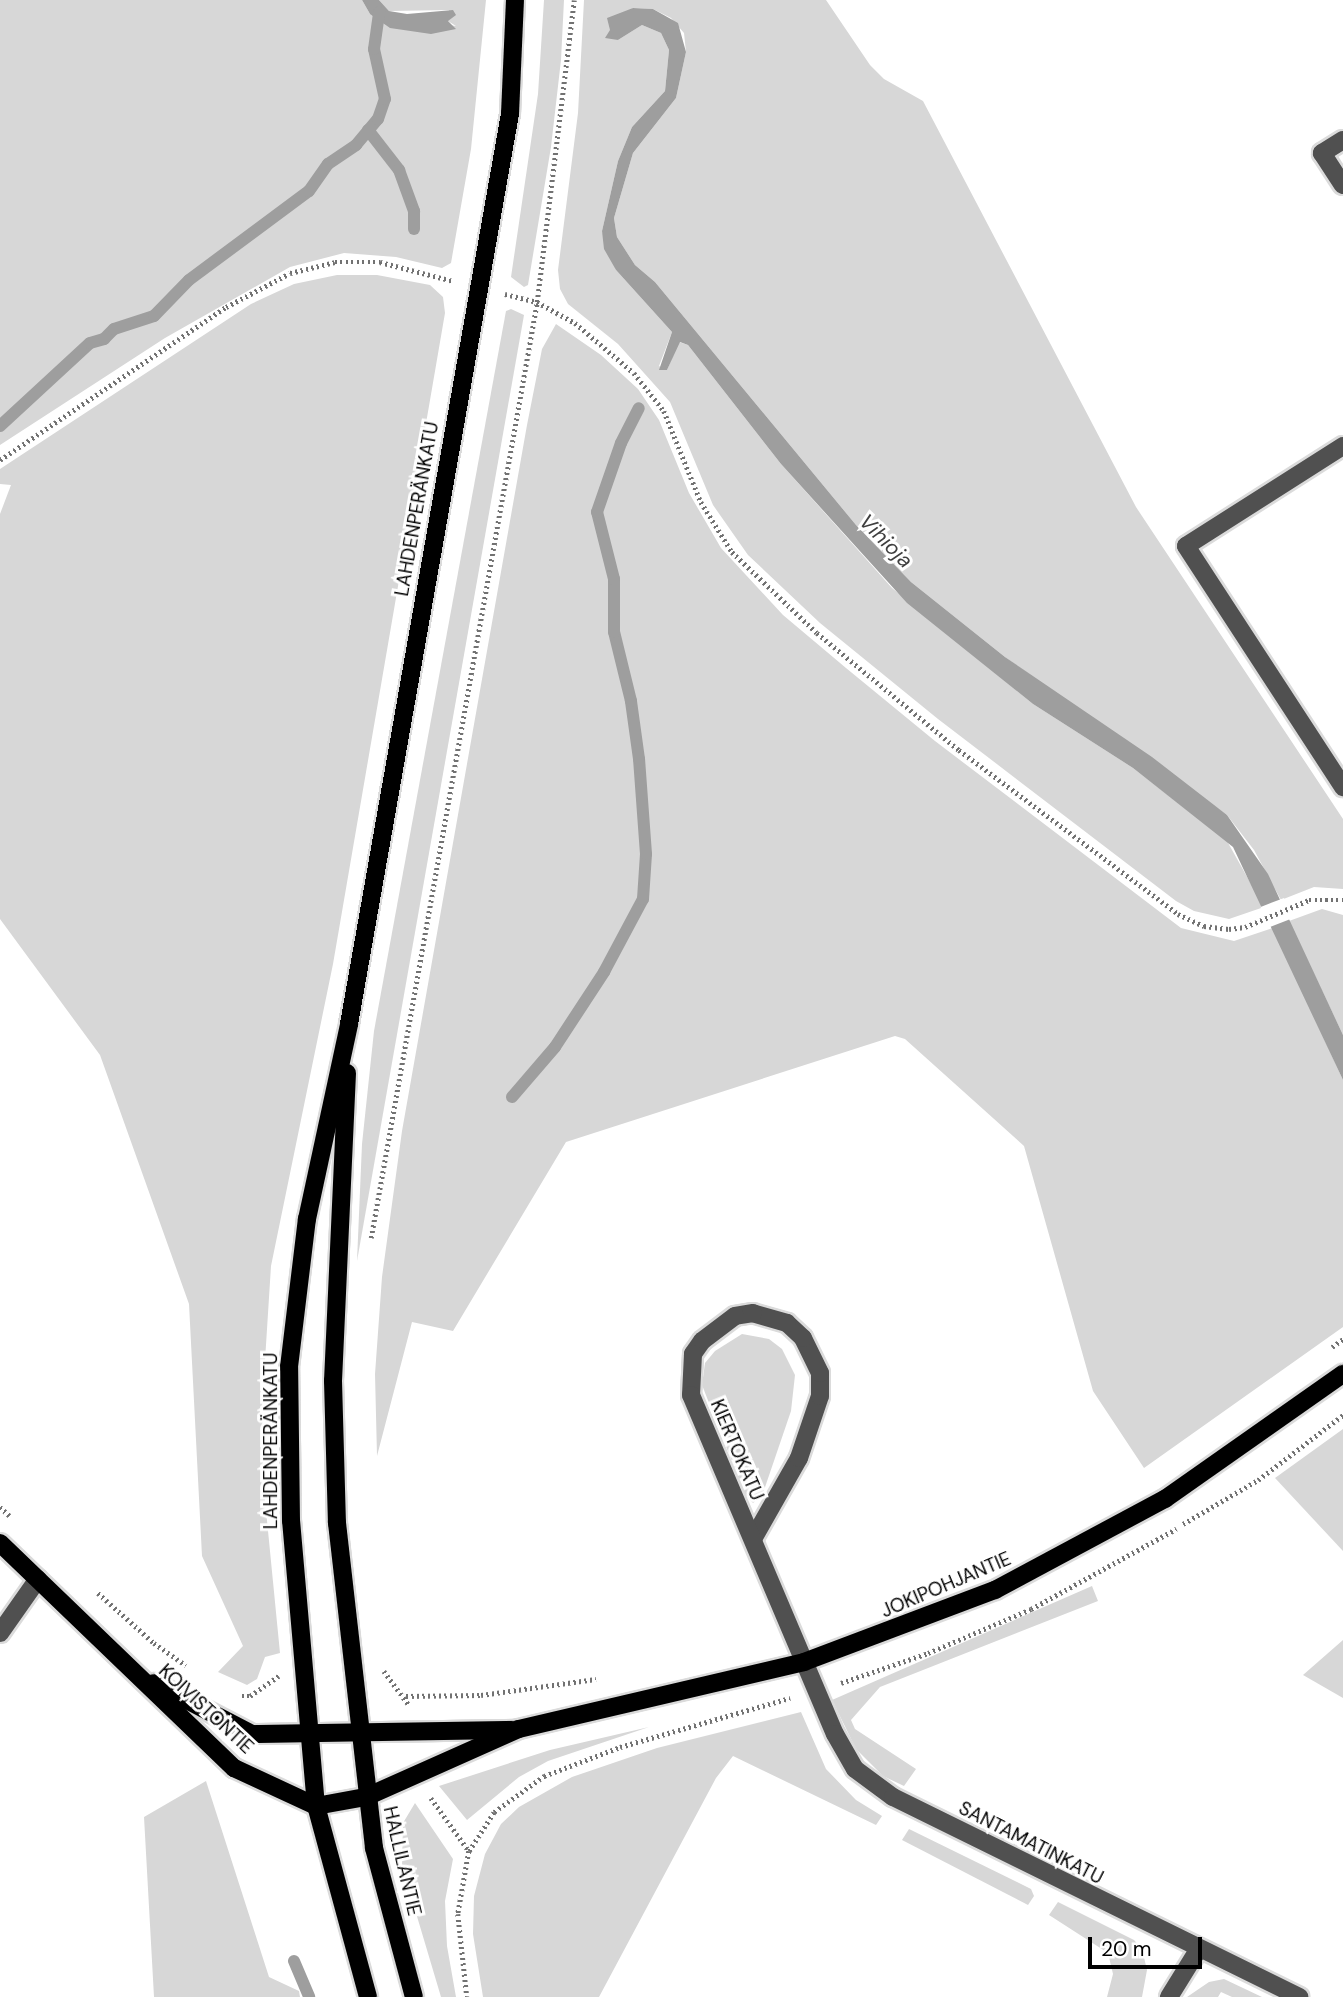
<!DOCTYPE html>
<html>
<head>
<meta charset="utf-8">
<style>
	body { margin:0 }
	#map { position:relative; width:1343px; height:1997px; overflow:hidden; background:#fff; font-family:"DM Sans",sans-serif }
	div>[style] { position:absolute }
	.green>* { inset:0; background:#d7d7d7 }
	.water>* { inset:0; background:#9e9e9e }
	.pier>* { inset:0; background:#fff; transform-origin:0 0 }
	.stream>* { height:12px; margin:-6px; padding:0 6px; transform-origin:6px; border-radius:6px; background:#9e9e9e }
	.path>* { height:4.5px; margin-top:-2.25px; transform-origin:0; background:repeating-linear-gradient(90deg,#727272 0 2px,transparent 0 5.5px) }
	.roads { filter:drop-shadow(2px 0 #dbdbdb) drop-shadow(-2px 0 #dbdbdb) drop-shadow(0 2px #dbdbdb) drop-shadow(0 -2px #dbdbdb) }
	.minor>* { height:18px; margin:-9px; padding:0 9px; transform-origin:9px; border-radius:9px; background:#505050 }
	.major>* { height:18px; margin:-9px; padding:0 9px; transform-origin:9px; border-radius:9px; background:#000 }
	span { translate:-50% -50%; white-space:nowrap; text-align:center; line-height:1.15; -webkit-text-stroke:6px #fff; paint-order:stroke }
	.street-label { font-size:19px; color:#000 }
	.water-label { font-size:21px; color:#3f3f3f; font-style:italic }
	.scale { position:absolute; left:1088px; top:1937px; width:114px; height:32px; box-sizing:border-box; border:4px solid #000; border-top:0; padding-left:9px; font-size:21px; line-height:24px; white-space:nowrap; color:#000; -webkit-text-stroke:5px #fff; paint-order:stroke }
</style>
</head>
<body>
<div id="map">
	<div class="green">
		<div style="clip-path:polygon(0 0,362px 0,370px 14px,456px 26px,448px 21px,449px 10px,389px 11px,379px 0,486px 0,471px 149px,451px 263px,442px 268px,396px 257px,344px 253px,290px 267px,165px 338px,0 445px)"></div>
		<div style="clip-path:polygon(544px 0,564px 0,561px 60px,551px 147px,528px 285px,524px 287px,511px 277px,538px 94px)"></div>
		<div style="clip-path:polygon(584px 0,826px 0,870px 65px,884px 79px,923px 101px,1136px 507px,1343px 819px,1343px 889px,1314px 887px,1281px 900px,1254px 850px,1227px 815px,1005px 657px,911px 582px,856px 525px,655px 282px,635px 265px,617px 237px,614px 218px,633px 153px,676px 98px,686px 52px,684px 33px,671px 18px,653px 9px,633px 8px,610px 30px,618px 40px,642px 25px,661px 33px,669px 50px,665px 91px,632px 127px,618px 161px,602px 231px,616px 270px,672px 332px,659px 366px,667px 370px,679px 342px,688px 345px,781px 464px,892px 588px,1033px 704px,1133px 768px,1227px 841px,1264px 907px,1229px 919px,1194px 911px,1176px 901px,938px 719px,820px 623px,748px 555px,713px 505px,670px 402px,618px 344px,568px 304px,560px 289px,558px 270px,578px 113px)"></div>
		<div style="clip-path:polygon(337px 275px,377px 275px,430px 285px,443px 297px,445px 313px,333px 964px,271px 1266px,262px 1408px,264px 1490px,280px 1653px,265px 1657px,257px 1679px,247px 1685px,218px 1672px,243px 1646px,202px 1556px,189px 1304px,100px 1055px,0 919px,0 514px,11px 485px,0 484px,0 469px,251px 304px,294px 284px)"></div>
		<div style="clip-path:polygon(511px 309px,524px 315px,357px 1261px,362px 1144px,374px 1031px,506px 311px)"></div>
		<div style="clip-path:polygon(556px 324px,601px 355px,638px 389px,659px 420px,689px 493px,721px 548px,783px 615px,846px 668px,935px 741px,1181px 928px,1234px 941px,1273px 928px,1343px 1080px,1343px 1327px,1144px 1468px,1093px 1391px,1024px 1146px,905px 1039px,895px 1036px,566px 1142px,453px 1331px,412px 1322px,377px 1456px,375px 1374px,382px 1277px,402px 1131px,527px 425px,542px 349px)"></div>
		<div style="clip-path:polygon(1322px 909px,1343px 915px,1343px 1035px,1289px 921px)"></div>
		<div style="clip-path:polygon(742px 1334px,769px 1339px,782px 1349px,795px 1375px,791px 1411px,762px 1496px,753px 1503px,745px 1495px,702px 1385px,705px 1363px,715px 1351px)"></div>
		<div style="clip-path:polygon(1343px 1429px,1343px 1551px,1275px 1478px)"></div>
		<div style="clip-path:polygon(1092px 1586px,1098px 1601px,880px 1687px,851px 1720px,855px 1729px,916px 1769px,904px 1786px,883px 1776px,856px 1749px,832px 1700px)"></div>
		<div style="clip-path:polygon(1343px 1640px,1343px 1698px,1303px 1675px)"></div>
		<div style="clip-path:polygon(801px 1712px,826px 1769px,856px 1800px,882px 1816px,876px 1825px,733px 1756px,716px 1778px,599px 1997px,483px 1997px,473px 1934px,474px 1896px,485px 1854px,501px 1824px,519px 1807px,572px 1777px,657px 1748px)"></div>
		<div style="clip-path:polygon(649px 1727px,548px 1761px,519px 1777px,467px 1820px,439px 1786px,550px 1750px)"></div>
		<div style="clip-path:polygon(206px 1781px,269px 1977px,299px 1991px,300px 1997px,154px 1997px,144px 1817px)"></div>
		<div style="clip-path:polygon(415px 1803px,453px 1859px,445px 1901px,447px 1946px,456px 1997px,441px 1997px,402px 1866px,403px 1823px)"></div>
		<div style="clip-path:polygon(909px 1829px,1031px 1889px,1034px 1896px,1028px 1905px,902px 1840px)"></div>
		<div style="clip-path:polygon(1058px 1902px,1134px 1940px,1142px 1949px,1147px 1970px,1142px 1997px,1107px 1997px,1113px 1974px,1108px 1953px,1049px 1915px)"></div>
		<div style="clip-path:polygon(1224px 1979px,1262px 1997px,1263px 1997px,1232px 1997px,1221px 1992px,1218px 1997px,1187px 1997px,1209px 1982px)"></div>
	</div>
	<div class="water">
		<div style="clip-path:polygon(362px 0,379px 0,389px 11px,407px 14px,453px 10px,456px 15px,448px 21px,456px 29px,431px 34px,390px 28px,370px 14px)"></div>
		<div style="clip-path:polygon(633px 8px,653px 9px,678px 23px,686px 52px,676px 98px,633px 153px,614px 218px,617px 237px,635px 265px,655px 282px,856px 525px,911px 582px,1005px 657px,1152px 757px,1227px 815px,1268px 874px,1343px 1035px,1343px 1080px,1233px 847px,1133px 768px,1033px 704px,907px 603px,781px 464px,688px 345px,680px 342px,667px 370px,659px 370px,672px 332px,616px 270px,604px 249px,602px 231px,618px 161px,632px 127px,665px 91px,669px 50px,661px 33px,642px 25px,618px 40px,605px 38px,610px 30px,607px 18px)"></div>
	</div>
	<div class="pier">
		<div style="left:1284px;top:898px;width:22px;height:25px;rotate:69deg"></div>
	</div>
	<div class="stream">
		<div style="left:368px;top:130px;width:51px;rotate:52.2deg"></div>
		<div style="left:399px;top:170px;width:44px;rotate:69.9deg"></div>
		<div style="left:414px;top:211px;width:18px;rotate:90deg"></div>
		<div style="left:0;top:426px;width:122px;rotate:-42.7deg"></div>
		<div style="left:90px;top:343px;width:15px;rotate:-16deg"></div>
		<div style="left:104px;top:339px;width:14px;rotate:-45deg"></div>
		<div style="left:114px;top:329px;width:42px;rotate:-18deg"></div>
		<div style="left:154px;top:316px;width:50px;rotate:-45.8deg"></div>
		<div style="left:189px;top:280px;width:149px;rotate:-36.6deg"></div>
		<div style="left:309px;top:191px;width:33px;rotate:-55deg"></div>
		<div style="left:328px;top:164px;width:34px;rotate:-34deg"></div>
		<div style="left:356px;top:145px;width:34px;rotate:-50deg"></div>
		<div style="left:378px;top:119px;width:21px;rotate:-71deg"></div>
		<div style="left:385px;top:99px;width:51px;rotate:-102.4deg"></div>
		<div style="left:374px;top:49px;width:37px;rotate:-82deg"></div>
		<div style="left:512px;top:1097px;width:66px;rotate:-49.3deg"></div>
		<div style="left:555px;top:1047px;width:90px;rotate:-56.8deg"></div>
		<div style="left:604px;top:972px;width:83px;rotate:-61.9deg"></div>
		<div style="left:643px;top:899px;width:45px;rotate:-86.2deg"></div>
		<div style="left:646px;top:854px;width:95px;rotate:-94.2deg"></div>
		<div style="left:639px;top:759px;width:59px;rotate:-97.9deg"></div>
		<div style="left:631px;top:701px;width:71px;rotate:-103.8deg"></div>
		<div style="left:614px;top:632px;width:53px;rotate:-90deg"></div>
		<div style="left:614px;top:579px;width:69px;rotate:-104.2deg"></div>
		<div style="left:597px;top:512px;width:73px;rotate:-70.8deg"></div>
		<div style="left:621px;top:443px;width:39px;rotate:-63deg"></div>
		<div style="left:294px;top:1961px;width:39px;rotate:67deg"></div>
	</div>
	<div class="path">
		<div style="left:505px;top:294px;width:33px;rotate:14deg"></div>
		<div style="left:537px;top:302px;width:43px;rotate:28.9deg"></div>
		<div style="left:575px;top:323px;width:77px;rotate:40.3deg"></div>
		<div style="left:634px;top:373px;width:48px;rotate:51.7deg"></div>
		<div style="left:664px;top:411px;width:98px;rotate:67.9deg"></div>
		<div style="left:701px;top:502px;width:59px;rotate:58.2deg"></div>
		<div style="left:732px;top:552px;width:117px;rotate:43.6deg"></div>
		<div style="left:817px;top:633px;width:184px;rotate:39.5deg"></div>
		<div style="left:959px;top:750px;width:274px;rotate:36.8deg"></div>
		<div style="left:1178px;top:914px;width:29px;rotate:25deg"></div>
		<div style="left:1204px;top:926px;width:25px;rotate:7deg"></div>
		<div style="left:1229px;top:929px;width:16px;rotate:-7deg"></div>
		<div style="left:1245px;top:927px;width:69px;rotate:-22.9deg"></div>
		<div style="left:1309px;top:900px;width:34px"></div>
		<div style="left:0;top:460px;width:273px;rotate:-34.1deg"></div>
		<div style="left:226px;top:307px;width:72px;rotate:-28deg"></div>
		<div style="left:290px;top:273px;width:46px;rotate:-13.7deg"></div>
		<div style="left:335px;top:262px;width:45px"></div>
		<div style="left:380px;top:262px;width:75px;rotate:14.6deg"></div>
		<div style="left:371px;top:1238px;width:951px;rotate:-79.94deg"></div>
		<div style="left:537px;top:302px;width:304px;rotate:-83deg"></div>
		<div style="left:1332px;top:1347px;width:14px;rotate:-36deg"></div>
		<div style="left:0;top:1507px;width:13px;rotate:42deg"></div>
		<div style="left:1183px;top:1524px;width:87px;rotate:-30.4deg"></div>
		<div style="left:1258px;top:1480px;width:107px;rotate:-37.4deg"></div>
		<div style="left:98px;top:1593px;width:75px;rotate:41.8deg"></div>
		<div style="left:154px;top:1643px;width:39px;rotate:35deg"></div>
		<div style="left:384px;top:1671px;width:42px;rotate:53.7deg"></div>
		<div style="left:841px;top:1683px;width:92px;rotate:-19deg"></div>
		<div style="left:928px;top:1653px;width:112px;rotate:-23.1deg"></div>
		<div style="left:1031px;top:1609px;width:166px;rotate:-28.9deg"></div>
		<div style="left:242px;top:1696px;width:8px"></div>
		<div style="left:250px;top:1696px;width:35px;rotate:-35deg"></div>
		<div style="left:406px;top:1696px;width:75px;rotate:-0.8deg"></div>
		<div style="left:481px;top:1695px;width:116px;rotate:-7.9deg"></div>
		<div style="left:431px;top:1798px;width:65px;rotate:54.4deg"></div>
		<div style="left:469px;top:1851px;width:64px;rotate:99.9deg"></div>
		<div style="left:458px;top:1914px;width:83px;rotate:83.8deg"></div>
		<div style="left:469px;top:1851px;width:46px;rotate:-57.3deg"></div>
		<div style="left:494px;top:1812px;width:62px;rotate:-35.8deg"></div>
		<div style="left:544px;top:1776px;width:81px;rotate:-20.9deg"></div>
		<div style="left:620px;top:1747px;width:177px;rotate:-16.1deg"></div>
	</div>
	<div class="roads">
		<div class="minor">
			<div style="left:1343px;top:140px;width:25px;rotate:148deg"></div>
			<div style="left:1322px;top:153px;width:38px;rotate:57deg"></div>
			<div style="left:1343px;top:446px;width:186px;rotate:147.5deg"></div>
			<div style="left:1186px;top:546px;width:288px;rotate:56.9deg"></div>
			<div style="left:753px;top:1539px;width:93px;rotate:-60.4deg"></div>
			<div style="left:799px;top:1458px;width:65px;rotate:-71.3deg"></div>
			<div style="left:820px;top:1396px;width:23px;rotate:-90deg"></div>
			<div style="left:820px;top:1373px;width:39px;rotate:-116deg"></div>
			<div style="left:803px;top:1338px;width:22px;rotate:-137deg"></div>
			<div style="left:787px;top:1323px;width:35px;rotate:-164deg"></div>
			<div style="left:753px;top:1313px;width:18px;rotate:171deg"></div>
			<div style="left:735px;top:1316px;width:41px;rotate:142.9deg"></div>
			<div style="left:702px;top:1341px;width:16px;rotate:125deg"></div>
			<div style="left:693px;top:1354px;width:41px;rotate:92.8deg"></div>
			<div style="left:691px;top:1395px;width:368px;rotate:67deg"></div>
			<div style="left:835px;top:1734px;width:40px;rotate:60.3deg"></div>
			<div style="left:855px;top:1769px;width:47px;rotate:36.4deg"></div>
			<div style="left:893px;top:1797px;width:453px;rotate:26.2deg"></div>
			<div style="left:0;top:1633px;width:66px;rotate:-54.9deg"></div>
			<div style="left:1169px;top:1997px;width:55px;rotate:-58.3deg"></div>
		</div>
		<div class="major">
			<div style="left:347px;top:1073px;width:308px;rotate:92.6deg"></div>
			<div style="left:333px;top:1381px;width:142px;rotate:88.4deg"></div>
			<div style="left:337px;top:1523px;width:327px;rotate:83.5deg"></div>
			<div style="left:374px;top:1848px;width:154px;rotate:75deg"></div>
			<div style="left:0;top:1543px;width:325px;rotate:43.9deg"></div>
			<div style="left:234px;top:1768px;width:90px;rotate:24.9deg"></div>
			<div style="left:316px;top:1806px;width:51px;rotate:-10.2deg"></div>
			<div style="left:366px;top:1797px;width:167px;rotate:-24deg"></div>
			<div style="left:519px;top:1729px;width:293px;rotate:-13.2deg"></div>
			<div style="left:804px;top:1662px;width:204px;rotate:-20.7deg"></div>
			<div style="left:995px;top:1590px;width:193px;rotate:-28.2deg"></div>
			<div style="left:1165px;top:1499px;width:218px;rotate:-35.1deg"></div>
			<div style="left:154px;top:1683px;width:110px;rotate:27.5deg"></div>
			<div style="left:252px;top:1734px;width:260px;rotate:-0.9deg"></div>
			<div style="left:368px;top:1997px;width:198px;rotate:-105.2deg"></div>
			<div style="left:316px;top:1806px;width:286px;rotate:-95deg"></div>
			<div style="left:291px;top:1521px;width:154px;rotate:-90.7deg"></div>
			<div style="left:289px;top:1367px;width:149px;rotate:-83.1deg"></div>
			<div style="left:307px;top:1219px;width:199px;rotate:-77.8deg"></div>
			<div style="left:349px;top:1024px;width:924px;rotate:-79.97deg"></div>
			<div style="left:510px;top:114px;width:114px;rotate:-87.5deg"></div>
		</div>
	</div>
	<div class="street-label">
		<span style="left:417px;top:509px;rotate:-80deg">LAHDENPERÄNKATU</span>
		<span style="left:271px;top:1441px;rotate:-90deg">LAHDENPERÄNKATU</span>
		<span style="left:737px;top:1450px;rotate:67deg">KIERTOKATU</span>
		<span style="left:946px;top:1585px;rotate:-23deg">JOKIPOHJANTIE</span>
		<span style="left:206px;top:1709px;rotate:43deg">KOIVISTONTIE</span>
		<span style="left:1031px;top:1843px;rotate:27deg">SANTAMATINKATU</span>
		<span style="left:402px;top:1861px;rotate:77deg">HALLILANTIE</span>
	</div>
	<div class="water-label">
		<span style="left:886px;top:541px;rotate:45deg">Vihioja</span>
	</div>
	<div class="scale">20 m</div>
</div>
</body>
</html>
